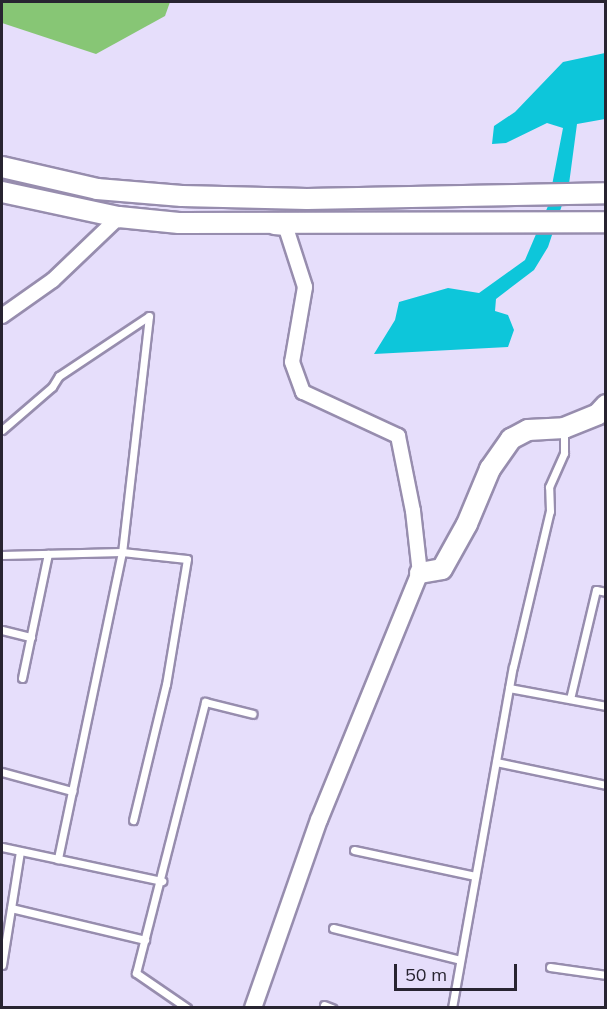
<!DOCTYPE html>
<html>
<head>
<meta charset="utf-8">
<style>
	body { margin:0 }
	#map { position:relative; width:607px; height:1009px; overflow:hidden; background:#e6defb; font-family:Mulish,sans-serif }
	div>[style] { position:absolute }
	.green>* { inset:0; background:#87c675 }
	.water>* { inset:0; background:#0dc6da }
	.roads { filter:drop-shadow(2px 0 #978dae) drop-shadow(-2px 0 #978dae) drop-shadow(0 2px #978dae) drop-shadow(0 -2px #978dae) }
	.service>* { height:7px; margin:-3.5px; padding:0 3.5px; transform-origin:3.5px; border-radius:3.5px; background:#fff }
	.minor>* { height:14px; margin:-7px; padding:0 7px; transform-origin:7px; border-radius:7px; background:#fff }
	.tertiary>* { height:16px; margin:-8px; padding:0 8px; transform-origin:8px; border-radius:8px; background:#fff }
	.secondary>* { height:20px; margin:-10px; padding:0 10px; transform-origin:10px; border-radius:10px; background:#fff }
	span { translate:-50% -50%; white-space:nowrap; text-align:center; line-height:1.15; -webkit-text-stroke:5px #e6defb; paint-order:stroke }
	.frame { position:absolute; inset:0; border:3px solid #282431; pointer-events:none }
	.scale { position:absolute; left:394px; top:964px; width:123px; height:27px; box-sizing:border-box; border:3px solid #282431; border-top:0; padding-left:8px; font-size:18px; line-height:21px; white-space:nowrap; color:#282431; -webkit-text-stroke:4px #e6defb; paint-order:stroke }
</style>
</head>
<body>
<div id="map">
	<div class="green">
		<div style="clip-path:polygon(2px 2px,170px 2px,165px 16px,96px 54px,2px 23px)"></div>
	</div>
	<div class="water">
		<div style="clip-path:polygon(605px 53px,605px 119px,577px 124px,569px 184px,548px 247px,534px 270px,496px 299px,495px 311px,508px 315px,514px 330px,508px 347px,374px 354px,395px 320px,399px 302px,448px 288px,479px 293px,525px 260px,548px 206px,563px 128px,547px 123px,506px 143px,492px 144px,494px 126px,515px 112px,563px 62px)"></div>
	</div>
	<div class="roads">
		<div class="service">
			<div style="left:2px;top:430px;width:66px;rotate:-40.7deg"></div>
			<div style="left:52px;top:387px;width:13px;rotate:-58deg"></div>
			<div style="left:59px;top:376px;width:108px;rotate:-33.7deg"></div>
			<div style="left:149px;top:316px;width:238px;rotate:96.5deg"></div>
			<div style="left:122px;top:552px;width:314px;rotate:101.8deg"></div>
			<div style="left:2px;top:555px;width:120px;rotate:-1.4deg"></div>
			<div style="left:122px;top:552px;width:65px;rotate:6.1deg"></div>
			<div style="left:187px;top:559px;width:127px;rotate:99.5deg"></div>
			<div style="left:166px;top:684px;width:140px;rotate:103.6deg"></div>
			<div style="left:2px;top:630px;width:30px;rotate:14deg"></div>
			<div style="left:22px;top:678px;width:127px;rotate:-78.2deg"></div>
			<div style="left:509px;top:688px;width:99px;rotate:10.5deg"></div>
			<div style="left:570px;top:699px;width:112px;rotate:-76.6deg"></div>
			<div style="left:596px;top:590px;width:10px;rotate:11deg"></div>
			<div style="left:496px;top:762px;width:112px;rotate:11.8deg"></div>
			<div style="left:2px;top:772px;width:73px;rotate:15.2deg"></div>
			<div style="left:2px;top:847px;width:164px;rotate:12deg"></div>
			<div style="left:354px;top:850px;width:124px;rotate:12.1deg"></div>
			<div style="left:11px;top:908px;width:138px;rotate:13.4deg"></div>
			<div style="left:333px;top:928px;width:131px;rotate:14.1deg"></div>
			<div style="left:2px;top:965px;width:115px;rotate:-81deg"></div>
			<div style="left:550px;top:967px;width:57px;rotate:8.1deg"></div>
			<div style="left:324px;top:1005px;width:9px;rotate:21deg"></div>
			<div style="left:187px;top:1008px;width:62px;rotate:-145.5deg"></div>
			<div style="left:136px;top:973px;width:280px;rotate:-75.7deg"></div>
			<div style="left:205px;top:702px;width:49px;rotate:14deg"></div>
			<div style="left:452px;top:1008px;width:346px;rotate:-79.9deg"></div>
			<div style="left:513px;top:667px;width:160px;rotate:-76.7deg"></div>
			<div style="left:550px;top:511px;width:24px;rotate:-92deg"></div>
			<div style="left:549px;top:487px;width:37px;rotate:-66deg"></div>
			<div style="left:564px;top:453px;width:24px;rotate:-90deg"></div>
		</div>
		<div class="minor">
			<div style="left:274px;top:227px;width:12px;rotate:5deg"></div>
			<div style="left:286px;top:228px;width:62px;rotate:72.1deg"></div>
			<div style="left:305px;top:287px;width:76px;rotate:99.8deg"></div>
			<div style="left:292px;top:362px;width:32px;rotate:70deg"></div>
			<div style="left:303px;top:392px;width:105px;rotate:24.9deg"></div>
			<div style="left:398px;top:436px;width:76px;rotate:78.7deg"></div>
			<div style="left:413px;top:511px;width:62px;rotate:83.6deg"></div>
			<div style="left:2px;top:316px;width:62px;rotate:-35.2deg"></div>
			<div style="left:53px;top:280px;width:91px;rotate:-43.7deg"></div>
		</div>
		<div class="tertiary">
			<div style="left:253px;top:1008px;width:199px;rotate:-70.7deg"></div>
			<div style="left:319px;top:820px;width:267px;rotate:-67.8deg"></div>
		</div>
		<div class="secondary">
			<div style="left:2px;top:167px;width:98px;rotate:13deg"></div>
			<div style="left:97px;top:189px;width:85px;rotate:4.7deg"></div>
			<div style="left:182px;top:196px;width:125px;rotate:1.4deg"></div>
			<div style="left:307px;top:199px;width:299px;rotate:-1.1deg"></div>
			<div style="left:2px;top:192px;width:120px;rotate:12.1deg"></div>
			<div style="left:119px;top:217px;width:60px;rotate:5.7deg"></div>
			<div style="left:179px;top:223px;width:427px;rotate:-0.1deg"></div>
			<div style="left:420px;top:573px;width:22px;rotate:-10deg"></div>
			<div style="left:442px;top:569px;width:51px;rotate:-60.9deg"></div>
			<div style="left:467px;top:524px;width:60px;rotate:-67.3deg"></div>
			<div style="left:490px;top:469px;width:37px;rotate:-55deg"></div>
			<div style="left:511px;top:439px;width:19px;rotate:-28deg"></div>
			<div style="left:528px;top:430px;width:36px;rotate:-3deg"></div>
			<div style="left:564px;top:428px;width:37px;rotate:-22deg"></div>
			<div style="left:598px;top:414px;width:12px;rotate:-48deg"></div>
		</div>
	</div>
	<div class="frame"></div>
	<div class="scale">50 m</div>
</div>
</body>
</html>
